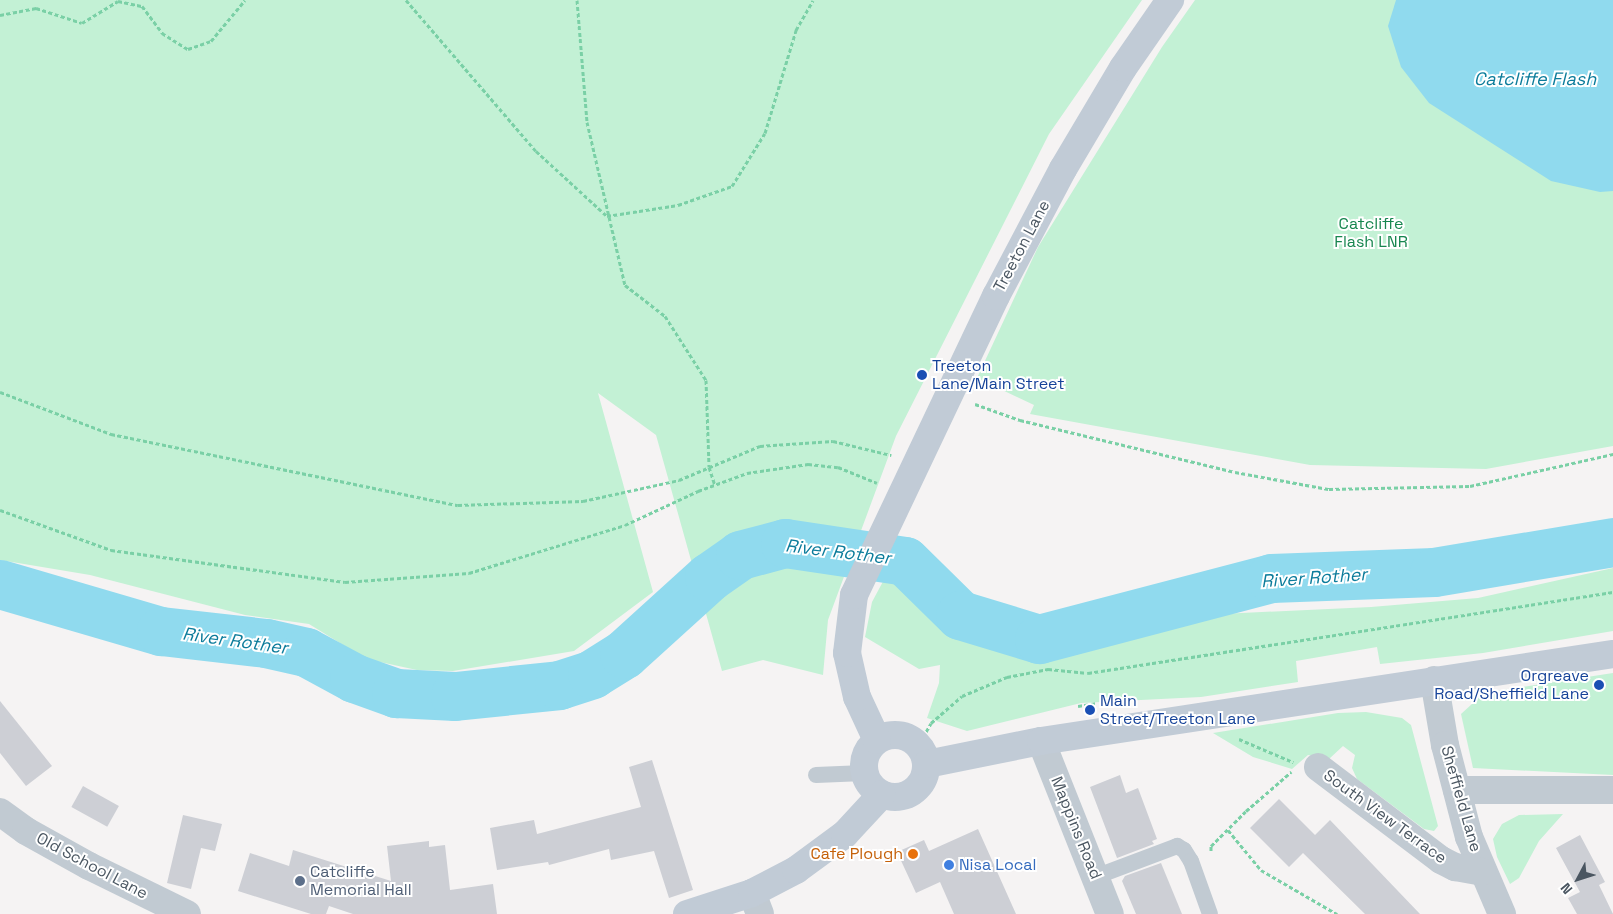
<!DOCTYPE html>
<html>
<head>
<meta charset="utf-8">
<style>
	body { margin:0 }
	#map { position:relative; width:1613px; height:914px; overflow:hidden; background:#f5f3f3; font-family:"Space Grotesk",sans-serif }
	div>[style] { position:absolute }
	.green>* { inset:0; background:#c3f1d5 }
	.water>* { inset:0; background:#90daee }
	.river>* { height:49px; margin:-24.5px; padding:0 24.5px; transform-origin:24.5px; border-radius:24.5px; background:#90daee }
	.building>* { inset:0; background:#cdcfd5; transform-origin:0 0 }
	.path>* { height:3px; margin-top:-1.5px; transform-origin:0; background:repeating-linear-gradient(90deg,#7ad0a6 0 4px,transparent 0 6.5px) }
	.service>* { height:16px; margin:-8px; padding:0 8px; transform-origin:8px; border-radius:8px; background:#c1cad2 }
	.minor>* { height:28px; margin:-14px; padding:0 14px; transform-origin:14px; border-radius:14px; background:#c1cad2 }
	.secondary>* { height:28px; margin:-14px; padding:0 14px; transform-origin:14px; border-radius:14px; background:#c1cbd6 }
	.secondary>.ring { margin:-14px; padding:0; box-sizing:content-box; background:none; border:28px solid #c1cbd6; border-radius:50% }
	.dots>* { width:14px; height:14px; translate:-50% -50%; box-sizing:border-box; border:2px solid #fff; border-radius:50% }
	span { translate:-50% -50%; white-space:nowrap; text-align:center; line-height:1.15; -webkit-text-stroke:4px #fff; paint-order:stroke }
	.park-label { font-size:16px; color:#17864f }
	.street-label { font-size:16px; color:#4a5661 }
	.transit-label { font-size:16px; color:#164399 }
	.left { translate:0 -50%; text-align:left }
	.right { translate:-100% -50%; text-align:right }
	.food-label { font-size:16px; color:#c56008 }
	.shop-label { font-size:16px; color:#366cbe }
	.service-label { font-size:16px; color:#4e5e75 }
	.water-label { font-size:18px; color:#0c7c9b; font-style:italic }
	.north { position:absolute; left:1553px; top:854px; width:50px; height:50px; -webkit-text-stroke:4px #fff; paint-order:stroke; rotate:230deg; font-size:14px; font-weight:700; line-height:20px; text-align:center; color:#4a5661 }
	.north::after { content:''; display:block; margin:auto; width:18px; height:22px; background:#4a5661; clip-path:polygon(50% 0,100% 100%,50% 72%,0 100%) }
</style>
</head>
<body>
<div id="map">
	<div class="green">
		<div style="clip-path:polygon(0 0,1142px 0,1049px 134px,896px 436px,828px 620px,823px 675px,763px 660px,722px 671px,656px 435px,598px 393px,653px 592px,574px 651px,453px 671px,417px 670px,366px 659px,309px 624px,245px 615px,90px 575px,0 560px)"></div>
		<div style="clip-path:polygon(1195px 0,1613px 0,1613px 446px,1486px 469px,1310px 465px,1030px 414px,1034px 405px,977px 378px,1038px 247px,1162px 47px)"></div>
		<div style="clip-path:polygon(1613px 568px,1613px 631px,1483px 653px,1380px 664px,1377px 647px,1296px 661px,1298px 682px,1201px 697px,1081px 703px,967px 731px,927px 718px,939px 683px,940px 665px,919px 669px,865px 637px,872px 602px,887px 574px,941px 620px,966px 634px,1038px 651px,1221px 614px,1371px 607px,1478px 598px)"></div>
		<div style="clip-path:polygon(1613px 673px,1613px 775px,1473px 768px,1461px 714px,1484px 693px)"></div>
		<div style="clip-path:polygon(1366px 712px,1402px 718px,1411px 725px,1438px 826px,1434px 831px,1424px 829px,1357px 779px,1352px 768px,1355px 755px,1343px 746px,1329px 759px,1308px 755px,1292px 769px,1253px 757px,1213px 733px,1338px 713px)"></div>
		<div style="clip-path:polygon(1563px 814px,1539px 841px,1519px 878px,1510px 884px,1497px 857px,1493px 839px,1502px 824px,1519px 815px)"></div>
	</div>
	<div class="water">
		<div style="clip-path:polygon(1396px 0,1613px 0,1613px 191px,1600px 192px,1551px 181px,1429px 103px,1401px 67px,1388px 26px)"></div>
	</div>
	<div class="river">
		<div style="left:0;top:584px;width:168px;rotate:16.3deg"></div>
		<div style="left:161px;top:631px;width:106px;rotate:6.5deg"></div>
		<div style="left:266px;top:643px;width:41px;rotate:12.7deg"></div>
		<div style="left:306px;top:652px;width:55px;rotate:28.4deg"></div>
		<div style="left:354px;top:678px;width:45px;rotate:19.7deg"></div>
		<div style="left:396px;top:693px;width:59px;rotate:2.9deg"></div>
		<div style="left:455px;top:696px;width:105px;rotate:-6deg"></div>
		<div style="left:559px;top:685px;width:35px;rotate:-18deg"></div>
		<div style="left:592px;top:674px;width:38px;rotate:-32deg"></div>
		<div style="left:624px;top:654px;width:115px;rotate:-42.2deg"></div>
		<div style="left:709px;top:577px;width:38px;rotate:-35deg"></div>
		<div style="left:740px;top:555px;width:47px;rotate:-14.9deg"></div>
		<div style="left:785px;top:543px;width:121px;rotate:8.5deg"></div>
		<div style="left:905px;top:561px;width:77px;rotate:44.5deg"></div>
		<div style="left:960px;top:615px;width:83px;rotate:16.9deg"></div>
		<div style="left:1039px;top:639px;width:240px;rotate:-14.7deg"></div>
		<div style="left:1271px;top:578px;width:163px;rotate:-2.1deg"></div>
		<div style="left:1434px;top:572px;width:181px;rotate:-9.5deg"></div>
	</div>
	<div class="building">
		<div style="clip-path:polygon(0 701px,52px 766px,26px 786px,0 753px)"></div>
		<div style="clip-path:polygon(652px 760px,693px 890px,669px 898px,654px 851px,611px 860px,609px 849px,549px 865px,548px 862px,497px 870px,490px 828px,534px 820px,537px 834px,641px 807px,629px 767px)"></div>
		<div style="clip-path:polygon(1120px 775px,1126px 793px,1138px 788px,1157px 839px,1152px 841px,1154px 844px,1117px 858px,1090px 787px)"></div>
		<div style="left:83px;top:786px;width:41px;height:24px;rotate:29deg"></div>
		<div style="clip-path:polygon(1279px 799px,1315px 835px,1330px 820px,1420px 914px,1365px 914px,1303px 853px,1289px 867px,1250px 828px)"></div>
		<div style="clip-path:polygon(183px 815px,222px 824px,215px 851px,201px 848px,191px 889px,167px 883px)"></div>
		<div style="clip-path:polygon(978px 829px,1016px 914px,954px 914px,940px 882px,916px 893px,897px 852px,924px 840px,929px 851px)"></div>
		<div style="clip-path:polygon(1580px 835px,1605px 882px,1599px 885px,1613px 914px,1577px 914px,1568px 898px,1580px 892px,1556px 848px)"></div>
		<div style="clip-path:polygon(429px 841px,429px 847px,445px 845px,450px 890px,493px 884px,497px 914px,353px 914px,329px 906px,326px 914px,311px 914px,238px 891px,250px 853px,289px 866px,293px 850px,391px 881px,387px 846px)"></div>
		<div style="clip-path:polygon(1161px 863px,1182px 914px,1136px 914px,1122px 881px,1125px 876px)"></div>
	</div>
	<div class="path">
		<div style="left:406px;top:0;width:199px;rotate:49.3deg"></div>
		<div style="left:536px;top:151px;width:96px;rotate:42.5deg"></div>
		<div style="left:607px;top:216px;width:72px;rotate:-8.8deg"></div>
		<div style="left:678px;top:205px;width:57px;rotate:-19.4deg"></div>
		<div style="left:732px;top:186px;width:62px;rotate:-58.1deg"></div>
		<div style="left:765px;top:133px;width:108px;rotate:-73.2deg"></div>
		<div style="left:796px;top:30px;width:34px;rotate:-60deg"></div>
		<div style="left:577px;top:0;width:122px;rotate:85.3deg"></div>
		<div style="left:587px;top:122px;width:167px;rotate:76.9deg"></div>
		<div style="left:625px;top:285px;width:51px;rotate:37.8deg"></div>
		<div style="left:665px;top:316px;width:76px;rotate:57.4deg"></div>
		<div style="left:706px;top:380px;width:87px;rotate:88deg"></div>
		<div style="left:709px;top:467px;width:19px;rotate:72deg"></div>
		<div style="left:0;top:15px;width:37px;rotate:-11deg"></div>
		<div style="left:36px;top:8px;width:48px;rotate:18.1deg"></div>
		<div style="left:82px;top:23px;width:42px;rotate:-31.4deg"></div>
		<div style="left:118px;top:1px;width:25px;rotate:12deg"></div>
		<div style="left:142px;top:6px;width:34px;rotate:53deg"></div>
		<div style="left:162px;top:33px;width:31px;rotate:32deg"></div>
		<div style="left:188px;top:49px;width:24px;rotate:-19deg"></div>
		<div style="left:211px;top:41px;width:53px;rotate:-50.3deg"></div>
		<div style="left:0;top:392px;width:119px;rotate:20.7deg"></div>
		<div style="left:111px;top:434px;width:354px;rotate:11.6deg"></div>
		<div style="left:458px;top:505px;width:125px;rotate:-1.8deg"></div>
		<div style="left:583px;top:501px;width:98px;rotate:-12.3deg"></div>
		<div style="left:679px;top:480px;width:88px;rotate:-22.8deg"></div>
		<div style="left:760px;top:446px;width:73px;rotate:-3.9deg"></div>
		<div style="left:833px;top:441px;width:60px;rotate:13.6deg"></div>
		<div style="left:975px;top:404px;width:48px;rotate:19.6deg"></div>
		<div style="left:1020px;top:420px;width:221px;rotate:13.6deg"></div>
		<div style="left:1235px;top:472px;width:96px;rotate:10.3deg"></div>
		<div style="left:1329px;top:489px;width:141px;rotate:-1.2deg"></div>
		<div style="left:1470px;top:486px;width:147px;rotate:-12.6deg"></div>
		<div style="left:0;top:510px;width:118px;rotate:19.8deg"></div>
		<div style="left:111px;top:550px;width:236px;rotate:7.8deg"></div>
		<div style="left:345px;top:582px;width:124px;rotate:-4.2deg"></div>
		<div style="left:469px;top:573px;width:163px;rotate:-17.1deg"></div>
		<div style="left:625px;top:525px;width:81px;rotate:-25deg"></div>
		<div style="left:698px;top:491px;width:52px;rotate:-20.2deg"></div>
		<div style="left:747px;top:473px;width:62px;rotate:-8.4deg"></div>
		<div style="left:808px;top:464px;width:30px;rotate:6deg"></div>
		<div style="left:838px;top:467px;width:42px;rotate:22.3deg"></div>
		<div style="left:1078px;top:706px;width:18px;rotate:-9deg"></div>
		<div style="left:923px;top:737px;width:16px;rotate:-60deg"></div>
		<div style="left:931px;top:723px;width:41px;rotate:-41.1deg"></div>
		<div style="left:962px;top:696px;width:49px;rotate:-22.9deg"></div>
		<div style="left:1007px;top:677px;width:42px;rotate:-11deg"></div>
		<div style="left:1048px;top:669px;width:40px;rotate:5.7deg"></div>
		<div style="left:1088px;top:673px;width:531px;rotate:-8.77deg"></div>
		<div style="left:1239px;top:739px;width:59px;rotate:23.1deg"></div>
		<div style="left:1228px;top:830px;width:52px;rotate:50.5deg"></div>
		<div style="left:1261px;top:870px;width:88px;rotate:30.1deg"></div>
		<div style="left:1211px;top:851px;width:5px;rotate:-90deg"></div>
		<div style="left:1211px;top:846px;width:49px;rotate:-45deg"></div>
		<div style="left:1246px;top:811px;width:60px;rotate:-40.9deg"></div>
	</div>
	<div class="service">
		<div style="left:816px;top:775px;width:48px;rotate:-2.4deg"></div>
		<div style="left:1095px;top:877px;width:88px;rotate:-20.7deg"></div>
		<div style="left:1177px;top:846px;width:8px;rotate:30deg"></div>
		<div style="left:1184px;top:850px;width:13px;rotate:58deg"></div>
		<div style="left:1191px;top:861px;width:56px;rotate:70.3deg"></div>
	</div>
	<div class="minor">
		<div style="left:1434px;top:680px;width:66px;rotate:80.4deg"></div>
		<div style="left:1445px;top:745px;width:95px;rotate:75.4deg"></div>
		<div style="left:1469px;top:837px;width:84px;rotate:66.8deg"></div>
		<div style="left:1041px;top:741px;width:186px;rotate:68.3deg"></div>
		<div style="left:1318px;top:767px;width:154px;rotate:37.1deg"></div>
		<div style="left:1441px;top:860px;width:16px;rotate:27deg"></div>
		<div style="left:1455px;top:867px;width:27px;rotate:10deg"></div>
		<div style="left:1457px;top:790px;width:156px"></div>
		<div style="left:0;top:812px;width:32px;rotate:36deg"></div>
		<div style="left:26px;top:831px;width:72px;rotate:29.1deg"></div>
		<div style="left:89px;top:866px;width:109px;rotate:26.1deg"></div>
		<div style="left:752px;top:893px;width:22px;rotate:69deg"></div>
	</div>
	<div class="secondary">
		<div class="ring" style="left:864px;top:735px;width:34px;height:34px"></div>
		<div style="left:877px;top:740px;width:47px;rotate:-114.9deg"></div>
		<div style="left:857px;top:697px;width:45px;rotate:-102.8deg"></div>
		<div style="left:847px;top:653px;width:58px;rotate:-83.1deg"></div>
		<div style="left:854px;top:595px;width:331px;rotate:-64.6deg"></div>
		<div style="left:996px;top:296px;width:144px;rotate:-62.2deg"></div>
		<div style="left:1063px;top:169px;width:117px;rotate:-59.3deg"></div>
		<div style="left:1123px;top:68px;width:83px;rotate:-55.3deg"></div>
		<div style="left:927px;top:764px;width:116px;rotate:-11.4deg"></div>
		<div style="left:1041px;top:741px;width:579px;rotate:-8.65deg"></div>
		<div style="left:687px;top:914px;width:68px;rotate:-17.9deg"></div>
		<div style="left:752px;top:893px;width:50px;rotate:-27.6deg"></div>
		<div style="left:796px;top:870px;width:61px;rotate:-36.3deg"></div>
		<div style="left:845px;top:834px;width:54px;rotate:-47.2deg"></div>
	</div>
	<div class="dots">
		<div style="left:922px;top:375px;background:#1a4fb4"></div>
		<div style="left:1599px;top:685px;background:#1a4fb4"></div>
		<div style="left:1090px;top:710px;background:#1a4fb4"></div>
		<div style="left:913px;top:854px;background:#e8710a"></div>
		<div style="left:949px;top:865px;background:#3f7fe0"></div>
		<div style="left:300px;top:881px;background:#5c6f8a"></div>
	</div>
	<div class="park-label">
		<span style="left:1371px;top:233px">Catcliffe<br>Flash LNR</span>
	</div>
	<div class="street-label">
		<span style="left:1022px;top:246px;rotate:-62deg">Treeton Lane</span>
		<span style="left:1461px;top:799px;rotate:74deg">Sheffield Lane</span>
		<span style="left:1385px;top:817px;rotate:36deg">South View Terrace</span>
		<span style="left:1076px;top:828px;rotate:68deg">Mappins Road</span>
		<span style="left:92px;top:866px;rotate:28deg">Old School Lane</span>
	</div>
	<div class="transit-label">
		<span class="left" style="left:932px;top:375px">Treeton<br>Lane/Main Street</span>
		<span class="right" style="left:1589px;top:685px">Orgreave<br>Road/Sheffield Lane</span>
		<span class="left" style="left:1100px;top:710px">Main<br>Street/Treeton Lane</span>
	</div>
	<div class="food-label">
		<span class="right" style="left:903px;top:854px">Cafe Plough</span>
	</div>
	<div class="shop-label">
		<span class="left" style="left:959px;top:865px">Nisa Local</span>
	</div>
	<div class="service-label">
		<span class="left" style="left:310px;top:881px">Catcliffe<br>Memorial Hall</span>
	</div>
	<div class="water-label">
		<span style="left:1535px;top:79px">Catcliffe Flash</span>
		<span style="left:838px;top:552px;rotate:7deg">River Rother</span>
		<span style="left:1314px;top:578px;rotate:-4deg">River Rother</span>
		<span style="left:235px;top:641px;rotate:8deg">River Rother</span>
	</div>
	<div class="north">N</div>
</div>
</body>
</html>
